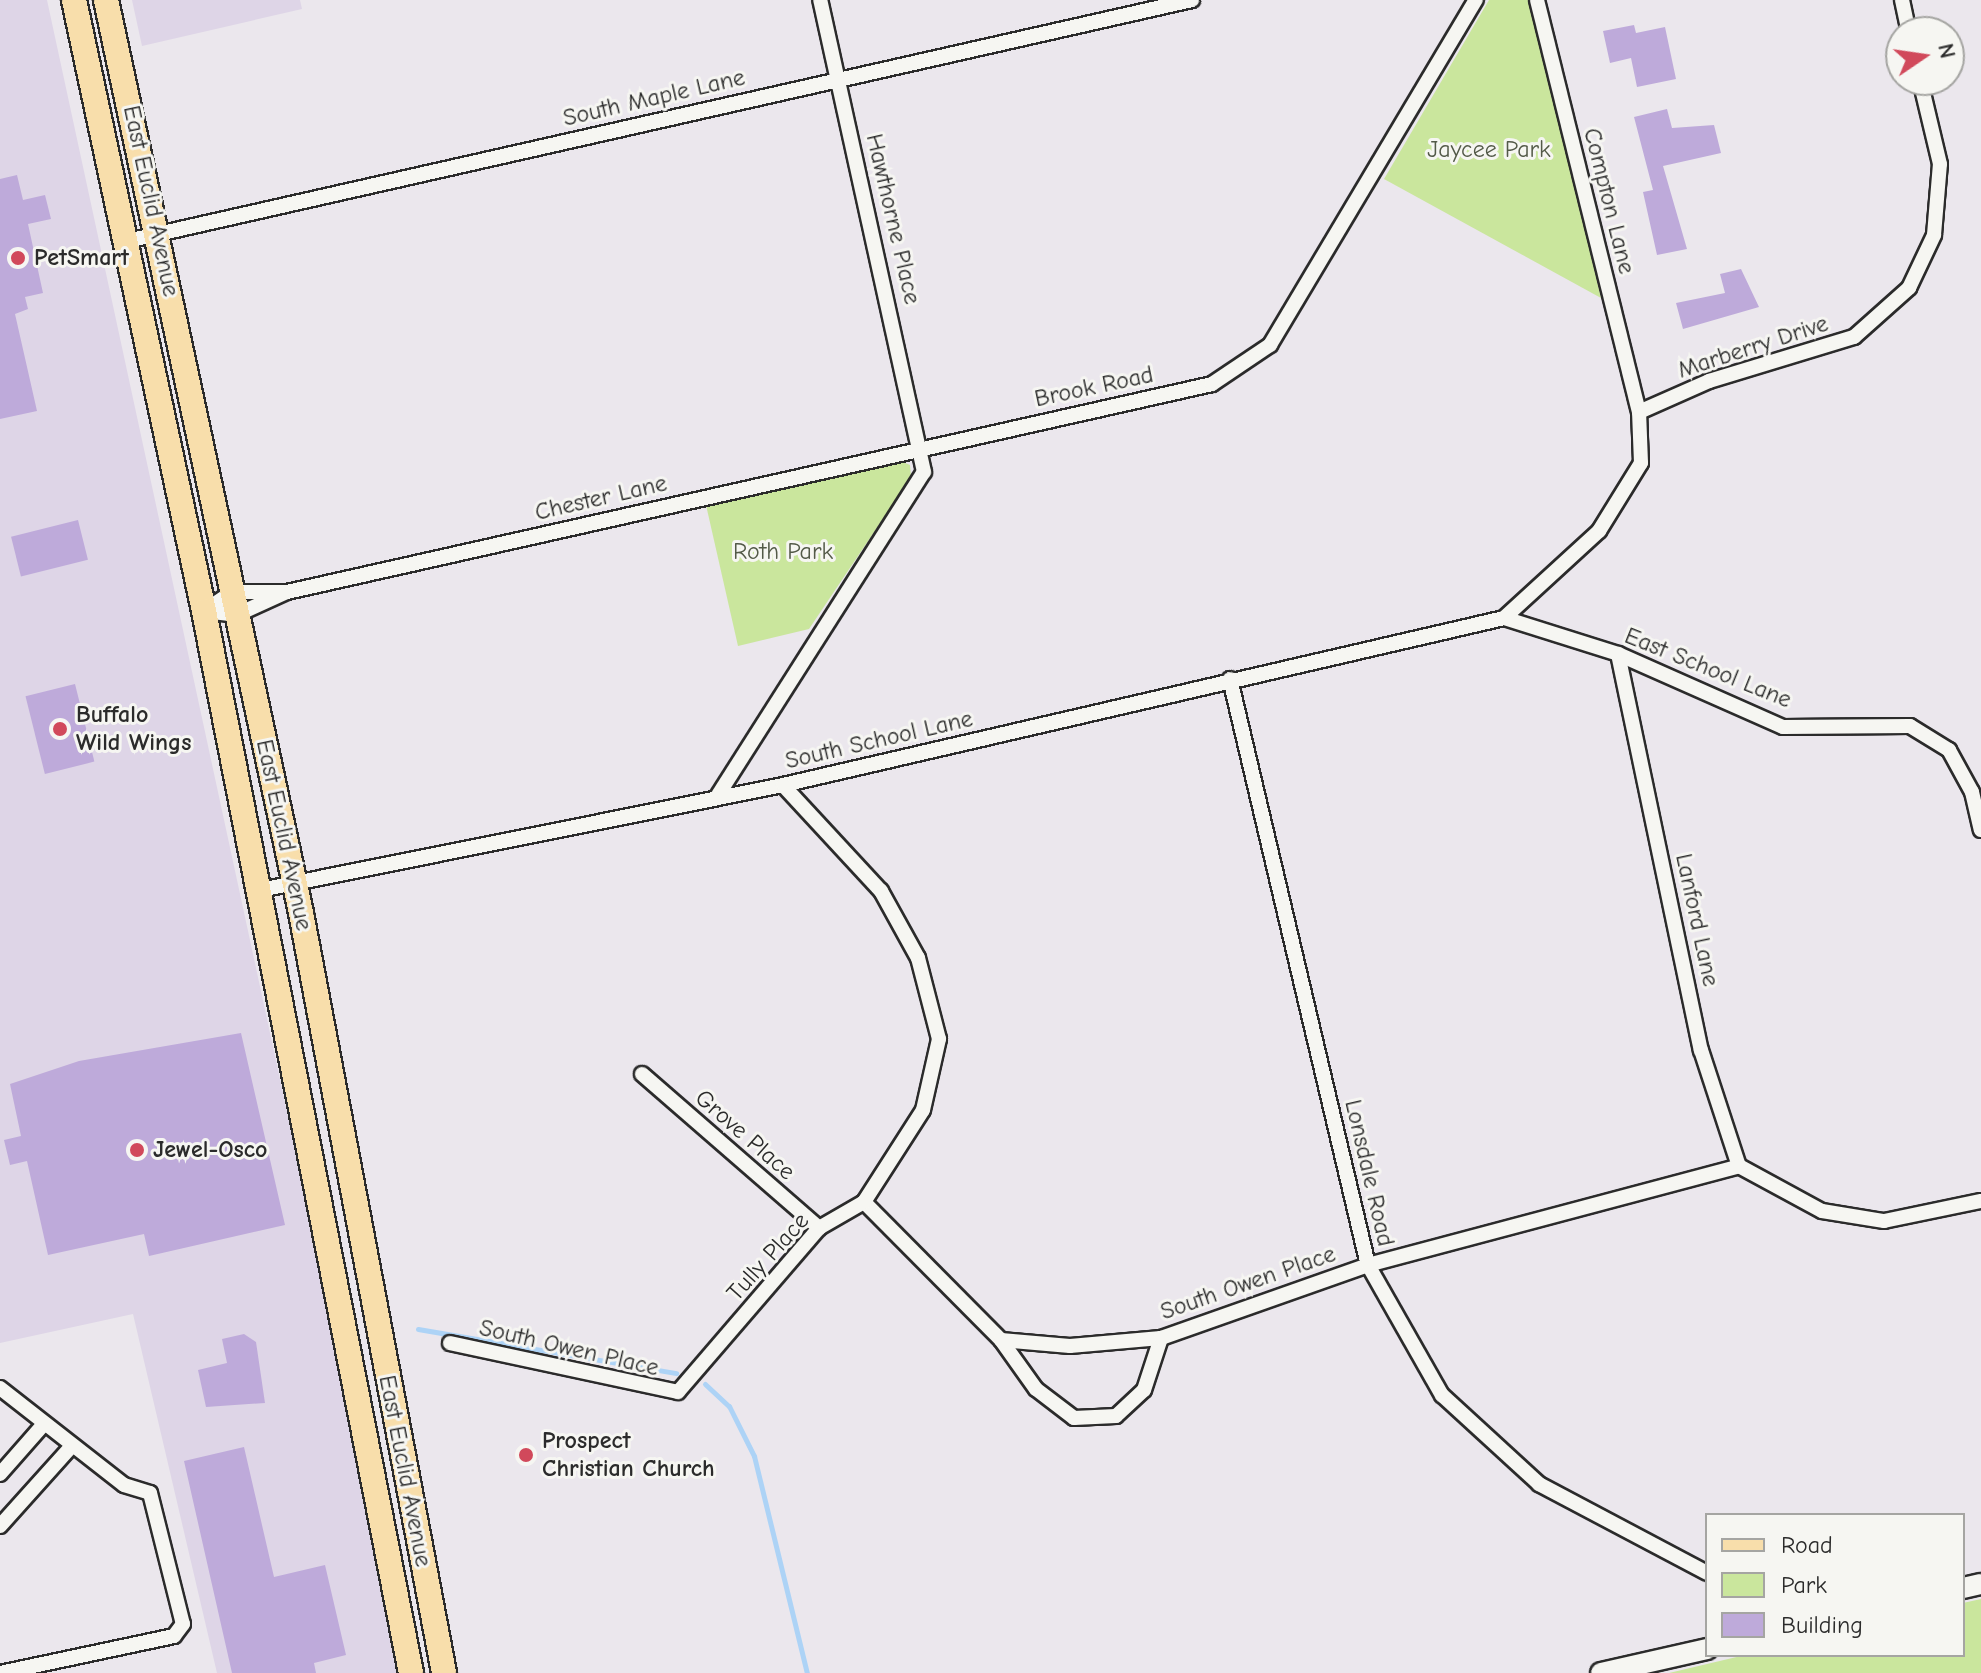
<!DOCTYPE html>
<html>
<head>
<meta charset="utf-8">
<style>
	body { margin:0 }
	#map { position:relative; width:1981px; height:1673px; overflow:hidden; background:#ebe7ed; font-family:"Comic Neue",sans-serif }
	div>[style] { position:absolute }
	.built>* { inset:0; background:#ded5e7 }
	.green>* { inset:0; background:#cae69d }
	.stream>* { height:5px; margin:-2.5px; padding:0 2.5px; transform-origin:2.5px; border-radius:2.5px; background:#add3f6 }
	.building>* { inset:0; background:#beaada; transform-origin:0 0 }
	.roads { filter:drop-shadow(2px 0 #2b2b2b) drop-shadow(-2px 0 #2b2b2b) drop-shadow(0 2px #2b2b2b) drop-shadow(0 -2px #2b2b2b) }
	.street>* { height:14px; margin:-7px; padding:0 7px; transform-origin:7px; border-radius:7px; background:#f6f6f2 }
	.secondary>* { height:20px; margin:-10px; padding:0 10px; transform-origin:10px; border-radius:10px; background:#f6f6f2 }
	.primary>* { height:24px; margin:-12px; padding:0 12px; transform-origin:12px; border-radius:12px; background:#f8deab }
	.dots>* { width:22px; height:22px; translate:-50% -50%; box-sizing:border-box; border:4px solid #f6f6f2; border-radius:50% }
	span { translate:-50% -50%; white-space:nowrap; text-align:center; line-height:1.15; -webkit-text-stroke:6px #f6f6f2; paint-order:stroke }
	.street-label { font-size:24px; color:#2b2b2b }
	.park-label { font-size:24px; color:#535a48 }
	.poi-label { font-size:24px; color:#2b2b2b; font-weight:700 }
	.left { translate:0 -50%; text-align:left }
	.legend { position:absolute; left:1705px; top:1513px; width:260px; height:144px; box-sizing:border-box; background:#f6f6f2; border:2px solid #a5a5a2; margin:0; padding:10px 14px; list-style:none; font-size:24px; color:#2b2b2b }
	.legend li { display:flex; align-items:center; gap:16px; height:40px }
	.legend b { width:40px; border:2px solid #a5a5a2 }
	.north { position:absolute; left:1885px; top:16px; width:80px; height:80px; box-sizing:border-box; background:#f6f6f2; border:2px solid #a5a5a2; border-radius:50%; rotate:77deg; font-size:22px; font-weight:700; line-height:32px; text-align:center; color:#2b2b2b }
	.north::after { content:''; display:block; margin:auto; width:28px; height:36px; background:#d1495b; clip-path:polygon(50% 0,100% 100%,50% 72%,0 100%) }
</style>
</head>
<body>
<div id="map">
	<div class="built">
		<div style="clip-path:polygon(0 0,47px 0,324px 1283px,399px 1673px,217px 1673px,133px 1314px,0 1343px)"></div>
		<div style="clip-path:polygon(132px 0,300px 0,302px 9px,142px 46px)"></div>
	</div>
	<div class="green">
		<div style="clip-path:polygon(1489px 0,1533px 0,1601px 298px,1384px 179px)"></div>
		<div style="clip-path:polygon(898px 460px,910px 465px,911px 477px,809px 629px,738px 646px,706px 505px)"></div>
		<div style="clip-path:polygon(1981px 1599px,1981px 1673px,1669px 1673px,1745px 1655px,1963px 1655px,1963px 1603px)"></div>
	</div>
	<div class="stream">
		<div style="left:418px;top:1329px;width:262px;rotate:9.7deg"></div>
		<div style="left:705px;top:1384px;width:33px;rotate:43deg"></div>
		<div style="left:729px;top:1406px;width:56px;rotate:63.4deg"></div>
		<div style="left:754px;top:1456px;width:223px;rotate:76.3deg"></div>
	</div>
	<div class="building">
		<div style="clip-path:polygon(1634px 25px,1636px 33px,1665px 27px,1676px 79px,1637px 87px,1631px 58px,1610px 63px,1603px 31px)"></div>
		<div style="clip-path:polygon(1667px 109px,1672px 128px,1714px 125px,1721px 153px,1663px 166px,1687px 249px,1657px 255px,1643px 192px,1653px 190px,1634px 117px)"></div>
		<div style="clip-path:polygon(17px 175px,23px 200px,45px 195px,51px 219px,28px 224px,43px 293px,25px 297px,28px 309px,15px 314px,37px 411px,0 419px,0 179px)"></div>
		<div style="clip-path:polygon(1741px 269px,1759px 307px,1683px 329px,1676px 303px,1725px 293px,1720px 274px)"></div>
		<div style="left:78px;top:520px;width:41px;height:69px;rotate:76deg"></div>
		<div style="left:75px;top:684px;width:80px;height:51px;rotate:76deg"></div>
		<div style="clip-path:polygon(241px 1033px,285px 1225px,149px 1256px,144px 1234px,48px 1255px,27px 1161px,10px 1165px,4px 1140px,21px 1136px,10px 1084px,79px 1061px)"></div>
		<div style="clip-path:polygon(244px 1334px,256px 1342px,265px 1403px,206px 1407px,198px 1370px,227px 1363px,222px 1339px)"></div>
		<div style="clip-path:polygon(244px 1447px,274px 1577px,325px 1565px,346px 1655px,314px 1663px,316px 1673px,232px 1673px,184px 1461px)"></div>
	</div>
	<div class="roads">
		<div class="street">
			<div style="left:1537px;top:0;width:424px;rotate:76.1deg"></div>
			<div style="left:1902px;top:0;width:33px;rotate:78deg"></div>
			<div style="left:127px;top:241px;width:1092px;rotate:-12.75deg"></div>
			<div style="left:204px;top:611px;width:32px;rotate:7deg"></div>
			<div style="left:236px;top:615px;width:56px;rotate:-24.3deg"></div>
			<div style="left:287px;top:592px;width:948px;rotate:-12.67deg"></div>
			<div style="left:1212px;top:384px;width:70px;rotate:-33.9deg"></div>
			<div style="left:1270px;top:345px;width:402px;rotate:-59.2deg"></div>
			<div style="left:204px;top:611px;width:34px;rotate:-34deg"></div>
			<div style="left:232px;top:592px;width:55px"></div>
			<div style="left:1504px;top:618px;width:129px;rotate:-42.5deg"></div>
			<div style="left:1599px;top:531px;width:80px;rotate:-58.3deg"></div>
			<div style="left:1641px;top:463px;width:51px;rotate:-92.2deg"></div>
			<div style="left:1639px;top:412px;width:77px;rotate:-23.9deg"></div>
			<div style="left:1709px;top:381px;width:152px;rotate:-16.9deg"></div>
			<div style="left:1854px;top:337px;width:74px;rotate:-41.7deg"></div>
			<div style="left:1909px;top:288px;width:59px;rotate:-64.7deg"></div>
			<div style="left:1934px;top:235px;width:71px;rotate:-85.2deg"></div>
			<div style="left:1940px;top:164px;width:86px;rotate:-103.4deg"></div>
			<div style="left:1618px;top:654px;width:405px;rotate:78.2deg"></div>
			<div style="left:1701px;top:1050px;width:122px;rotate:71.9deg"></div>
			<div style="left:1739px;top:1166px;width:94px;rotate:28.5deg"></div>
			<div style="left:1822px;top:1211px;width:63px;rotate:9.2deg"></div>
			<div style="left:1884px;top:1221px;width:99px;rotate:-11.7deg"></div>
			<div style="left:1230px;top:679px;width:602px;rotate:76.75deg"></div>
			<div style="left:1368px;top:1265px;width:150px;rotate:60.4deg"></div>
			<div style="left:1442px;top:1395px;width:132px;rotate:42.5deg"></div>
			<div style="left:1539px;top:1484px;width:190px;rotate:27.9deg"></div>
			<div style="left:718px;top:795px;width:383px;rotate:-57.5deg"></div>
			<div style="left:924px;top:472px;width:483px;rotate:-102.4deg"></div>
			<div style="left:260px;top:890px;width:533px;rotate:-11.35deg"></div>
			<div style="left:783px;top:785px;width:740px;rotate:-13.04deg"></div>
			<div style="left:1504px;top:618px;width:120px;rotate:17.5deg"></div>
			<div style="left:1618px;top:654px;width:180px;rotate:23.9deg"></div>
			<div style="left:1783px;top:727px;width:127px;rotate:-0.5deg"></div>
			<div style="left:1910px;top:726px;width:46px;rotate:31.6deg"></div>
			<div style="left:1949px;top:750px;width:48px;rotate:61.3deg"></div>
			<div style="left:1972px;top:792px;width:39px;rotate:77deg"></div>
			<div style="left:642px;top:1074px;width:235px;rotate:41deg"></div>
			<div style="left:864px;top:1202px;width:194px;rotate:45.2deg"></div>
			<div style="left:1001px;top:1340px;width:60px;rotate:54.5deg"></div>
			<div style="left:1036px;top:1389px;width:48px;rotate:37.3deg"></div>
			<div style="left:1074px;top:1418px;width:42px;rotate:-2.7deg"></div>
			<div style="left:1116px;top:1416px;width:38px;rotate:-43deg"></div>
			<div style="left:1144px;top:1390px;width:55px;rotate:-71.9deg"></div>
			<div style="left:1001px;top:1340px;width:69px;rotate:5deg"></div>
			<div style="left:1070px;top:1346px;width:91px;rotate:-5deg"></div>
			<div style="left:1161px;top:1338px;width:219px;rotate:-19.4deg"></div>
			<div style="left:1368px;top:1265px;width:384px;rotate:-14.9deg"></div>
			<div style="left:450px;top:1343px;width:233px;rotate:12.1deg"></div>
			<div style="left:678px;top:1392px;width:216px;rotate:-49.3deg"></div>
			<div style="left:819px;top:1228px;width:52px;rotate:-30deg"></div>
			<div style="left:864px;top:1202px;width:109px;rotate:-57.3deg"></div>
			<div style="left:923px;top:1110px;width:73px;rotate:-77.3deg"></div>
			<div style="left:939px;top:1039px;width:84px;rotate:-104.5deg"></div>
			<div style="left:918px;top:958px;width:77px;rotate:-118.9deg"></div>
			<div style="left:881px;top:891px;width:144px;rotate:-132.8deg"></div>
			<div style="left:0;top:1388px;width:157px;rotate:38deg"></div>
			<div style="left:124px;top:1485px;width:27px;rotate:17deg"></div>
			<div style="left:150px;top:1493px;width:135px;rotate:75.9deg"></div>
			<div style="left:183px;top:1624px;width:15px;rotate:127deg"></div>
			<div style="left:174px;top:1636px;width:178px;rotate:168deg"></div>
			<div style="left:0;top:1474px;width:67px;rotate:-48.7deg"></div>
			<div style="left:0;top:1526px;width:106px;rotate:-48.1deg"></div>
		</div>
		<div class="secondary">
			<div style="left:1963px;top:1588px;width:18px;rotate:-13deg"></div>
			<div style="left:1601px;top:1673px;width:109px;rotate:-12.8deg"></div>
		</div>
		<div class="primary">
			<div style="left:74px;top:0;width:625px;rotate:77.99deg"></div>
			<div style="left:204px;top:611px;width:1082px;rotate:78.97deg"></div>
			<div style="left:106px;top:0;width:934px;rotate:77.94deg"></div>
			<div style="left:301px;top:913px;width:773px;rotate:79.34deg"></div>
		</div>
	</div>
	<div class="dots">
		<div style="left:18px;top:258px;background:#d1495b"></div>
		<div style="left:60px;top:729px;background:#d1495b"></div>
		<div style="left:137px;top:1150px;background:#d1495b"></div>
		<div style="left:526px;top:1455px;background:#d1495b"></div>
	</div>
	<div class="street-label">
		<span style="left:654px;top:98px;rotate:-13deg">South Maple Lane</span>
		<span style="left:151px;top:201px;rotate:78deg">East Euclid Avenue</span>
		<span style="left:1609px;top:201px;rotate:76deg">Compton Lane</span>
		<span style="left:893px;top:219px;rotate:77deg">Hawthorne Place</span>
		<span style="left:1753px;top:347px;rotate:-18deg">Marberry Drive</span>
		<span style="left:1094px;top:387px;rotate:-12deg">Brook Road</span>
		<span style="left:601px;top:498px;rotate:-13deg">Chester Lane</span>
		<span style="left:1708px;top:668px;rotate:22deg">East School Lane</span>
		<span style="left:879px;top:740px;rotate:-13deg">South School Lane</span>
		<span style="left:284px;top:835px;rotate:78deg">East Euclid Avenue</span>
		<span style="left:1697px;top:920px;rotate:78deg">Lanford Lane</span>
		<span style="left:745px;top:1135px;rotate:41deg">Grove Place</span>
		<span style="left:1369px;top:1173px;rotate:77deg">Lonsdale Road</span>
		<span style="left:768px;top:1257px;rotate:-48deg">Tully Place</span>
		<span style="left:1248px;top:1283px;rotate:-19deg">South Owen Place</span>
		<span style="left:569px;top:1348px;rotate:13deg">South Owen Place</span>
		<span style="left:405px;top:1471px;rotate:79deg">East Euclid Avenue</span>
	</div>
	<div class="park-label">
		<span style="left:1489px;top:150px">Jaycee Park</span>
		<span style="left:783px;top:552px">Roth Park</span>
	</div>
	<div class="poi-label">
		<span class="left" style="left:34px;top:258px">PetSmart</span>
		<span class="left" style="left:76px;top:729px">Buffalo<br>Wild Wings</span>
		<span class="left" style="left:153px;top:1150px">Jewel-Osco</span>
		<span class="left" style="left:542px;top:1455px">Prospect<br>Christian Church</span>
	</div>
	<ul class="legend">
	<li><b style="height:10px;background:#f8deab"></b>Road</li>
	<li><b style="height:22px;background:#cae69d"></b>Park</li>
	<li><b style="height:22px;background:#beaada"></b>Building</li>
	</ul>
	<div class="north">N</div>
</div>
</body>
</html>
